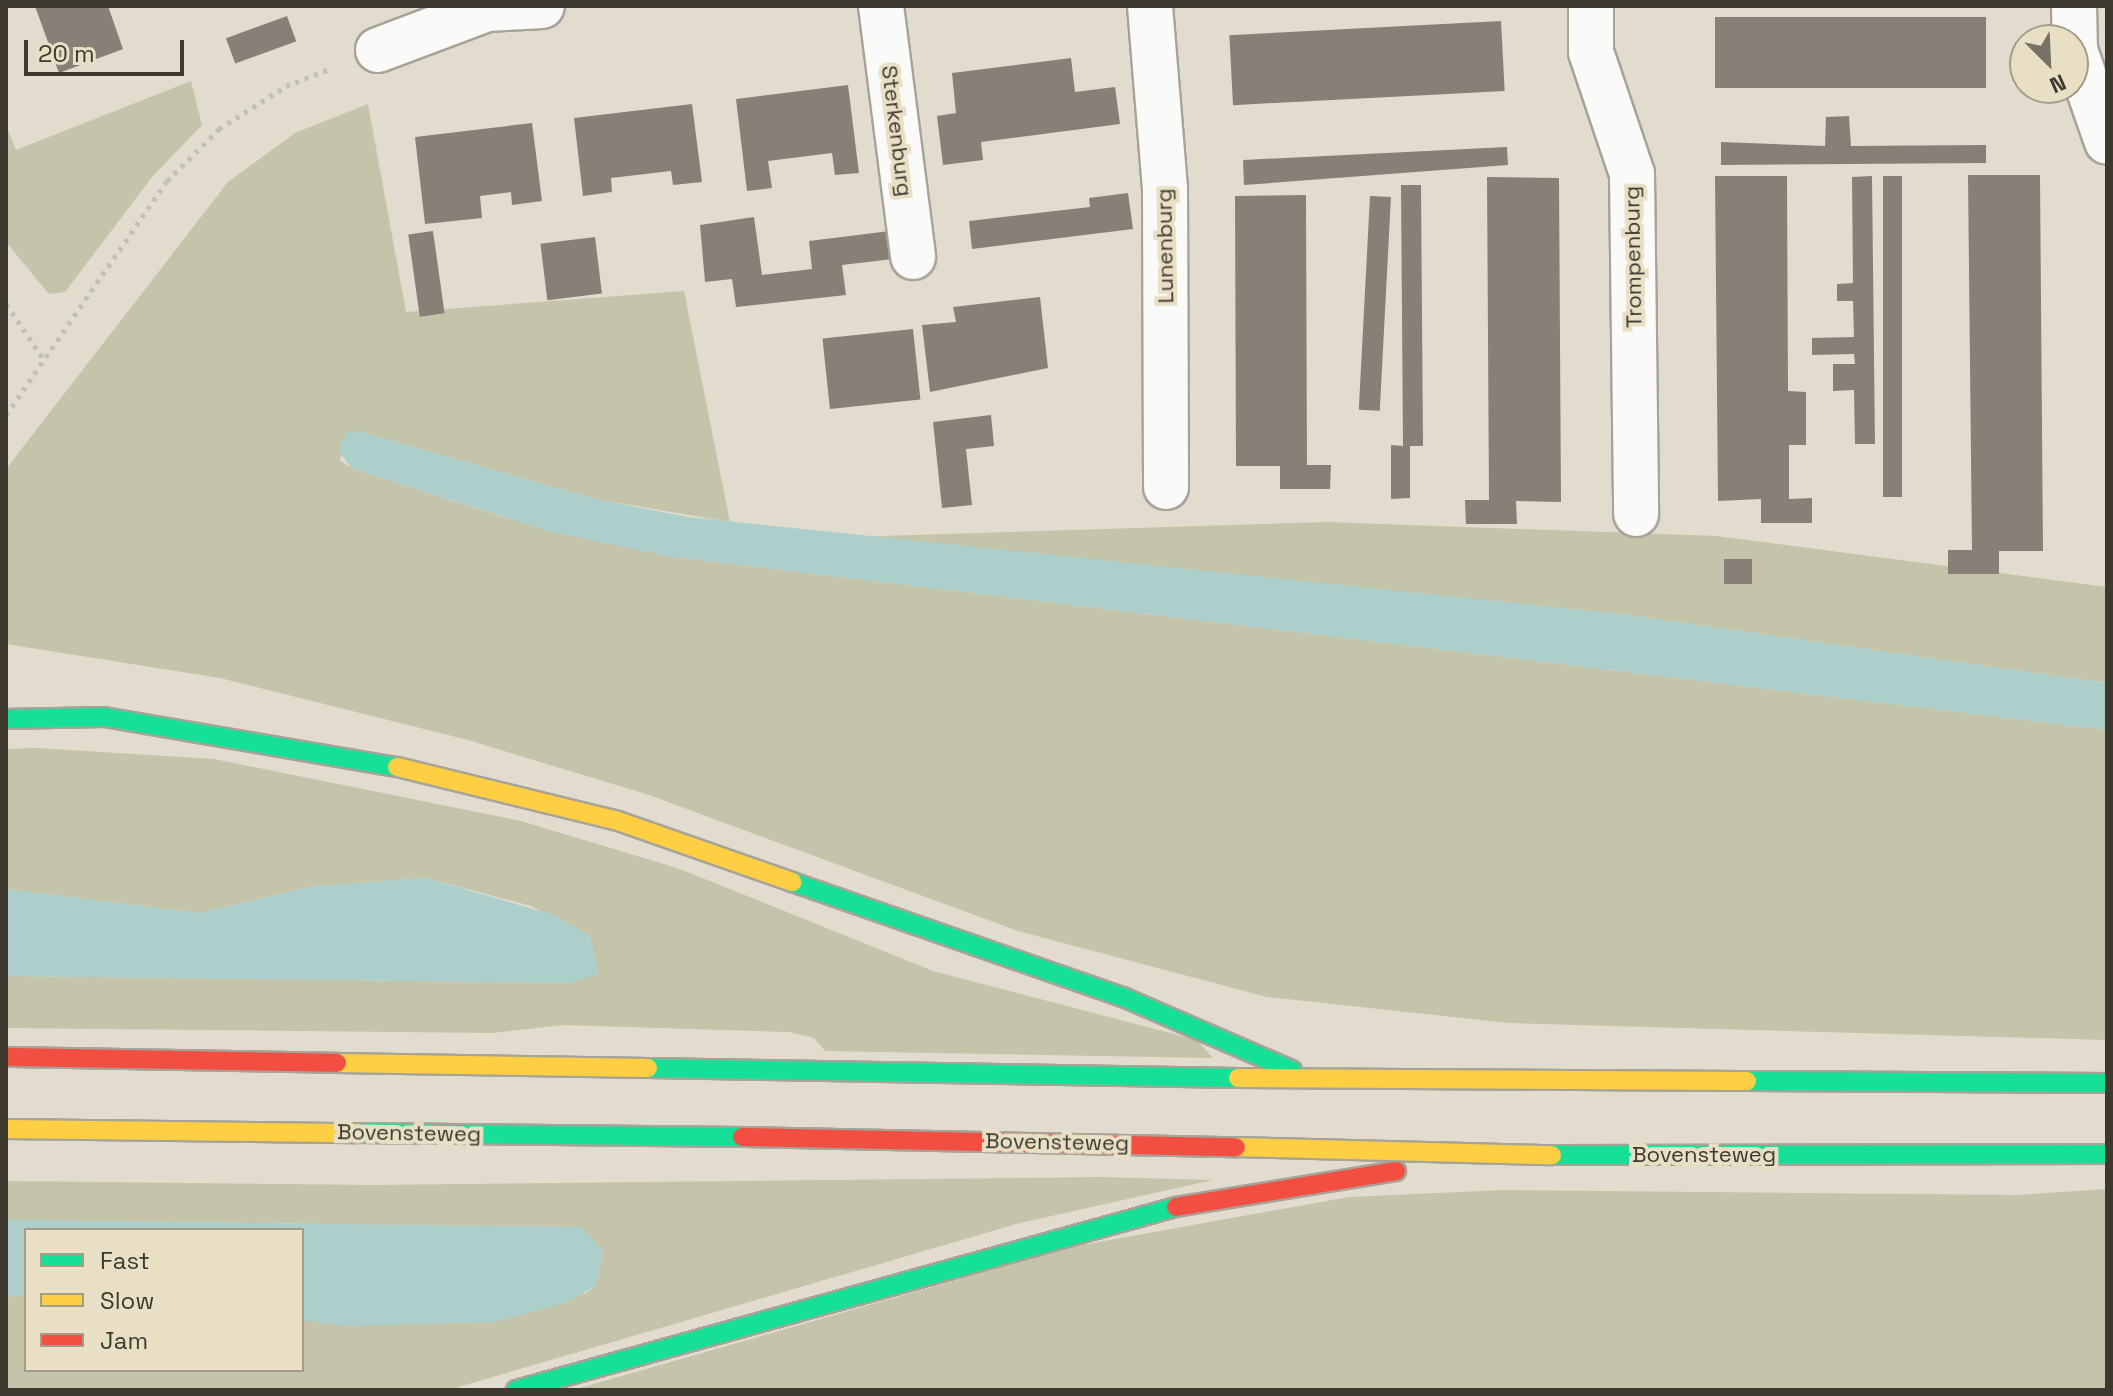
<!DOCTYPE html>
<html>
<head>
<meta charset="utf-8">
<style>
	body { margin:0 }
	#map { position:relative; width:2113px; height:1396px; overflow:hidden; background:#e1dccd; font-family:"Space Grotesk",sans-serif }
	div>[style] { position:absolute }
	.green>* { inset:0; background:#c3c4a9 }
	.water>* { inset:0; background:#accfcb }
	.building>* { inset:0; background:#888076; transform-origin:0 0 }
	.path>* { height:5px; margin-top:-2.5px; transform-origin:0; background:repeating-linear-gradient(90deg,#c1bfba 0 4px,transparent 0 10px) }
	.roads { filter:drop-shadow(2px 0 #a7a398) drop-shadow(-2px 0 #a7a398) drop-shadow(0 2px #a7a398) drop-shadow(0 -2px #a7a398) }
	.street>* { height:44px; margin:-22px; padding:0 22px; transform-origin:22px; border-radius:22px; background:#fafaf8 }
	.fast>* { height:18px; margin:-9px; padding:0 9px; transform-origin:9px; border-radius:9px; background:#16e098 }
	.slow>* { height:18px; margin:-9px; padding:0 9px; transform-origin:9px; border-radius:9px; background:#ffcf43 }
	.jam>* { height:18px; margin:-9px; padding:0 9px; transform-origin:9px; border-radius:9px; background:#f24e42 }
	span { translate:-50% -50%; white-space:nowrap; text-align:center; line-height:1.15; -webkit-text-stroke:8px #e9dfc5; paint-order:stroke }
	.street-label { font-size:22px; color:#3d392f }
	.frame { position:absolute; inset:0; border:8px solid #3d392f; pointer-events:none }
	.legend { position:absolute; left:24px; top:1228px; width:280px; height:144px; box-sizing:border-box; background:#e9dfc5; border:2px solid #a49d89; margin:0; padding:10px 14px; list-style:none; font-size:24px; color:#3d392f }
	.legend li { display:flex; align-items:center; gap:16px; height:40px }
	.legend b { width:40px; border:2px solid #a49d89 }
	.north { position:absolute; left:2009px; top:24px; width:80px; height:80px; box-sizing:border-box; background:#e9dfc5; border:2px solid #a49d89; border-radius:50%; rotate:156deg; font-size:22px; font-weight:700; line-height:32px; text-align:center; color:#3d392f }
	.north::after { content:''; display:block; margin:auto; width:28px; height:36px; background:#767266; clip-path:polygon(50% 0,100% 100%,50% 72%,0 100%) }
	.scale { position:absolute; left:24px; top:40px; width:160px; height:36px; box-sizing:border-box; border:4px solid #3d392f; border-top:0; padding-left:10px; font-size:24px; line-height:28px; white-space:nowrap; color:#3d392f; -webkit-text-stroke:6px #e9dfc5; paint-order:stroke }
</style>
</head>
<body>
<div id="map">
	<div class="green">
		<div style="clip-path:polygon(191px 81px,202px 125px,152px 177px,65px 292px,49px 294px,6px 242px,6px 125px,16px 150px)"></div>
		<div style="clip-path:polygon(368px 104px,406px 312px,684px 291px,730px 522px,595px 499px,357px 431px,339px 460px,351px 468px,506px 518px,667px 556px,2107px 730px,2107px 1040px,1509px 1023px,1267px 997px,1018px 931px,649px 795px,468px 740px,220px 678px,6px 644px,6px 469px,228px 182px,295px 133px)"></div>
		<div style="clip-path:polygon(1326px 522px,1717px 536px,2107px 587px,2107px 683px,1621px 614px,851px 537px)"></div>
		<div style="clip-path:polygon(37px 748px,214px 759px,521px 821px,680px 869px,933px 971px,1197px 1040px,1213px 1058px,825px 1051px,814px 1038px,789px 1032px,563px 1025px,493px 1033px,6px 1028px,6px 976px,570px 983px,590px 936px,531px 906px,426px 878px,314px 886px,199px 913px,6px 889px,6px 749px)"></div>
		<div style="clip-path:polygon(1100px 1177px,1213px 1180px,1020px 1223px,448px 1390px,6px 1390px,6px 1297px,26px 1295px,26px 1370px,302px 1370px,302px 1320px,494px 1322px,586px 1293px,596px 1286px,603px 1252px,581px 1227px,6px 1220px,6px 1181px,374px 1185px)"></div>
		<div style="clip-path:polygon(2107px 1189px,2107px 1390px,573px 1390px,1071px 1247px,1349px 1197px,1504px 1190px,2018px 1195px)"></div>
	</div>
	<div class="water">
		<div style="clip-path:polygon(357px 431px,595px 499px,688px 517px,1621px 614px,2107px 683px,2107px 730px,667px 556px,548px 531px,351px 468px,338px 449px,348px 432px)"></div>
		<div style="clip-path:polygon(426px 878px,554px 915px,590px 936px,599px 974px,570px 983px,6px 976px,6px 889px,199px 913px,314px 886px)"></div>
		<div style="clip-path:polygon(6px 1220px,582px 1227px,603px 1252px,596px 1286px,565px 1303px,494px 1322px,347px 1326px,302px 1320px,302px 1230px,26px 1230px,26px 1295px,6px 1297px)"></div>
	</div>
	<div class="building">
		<div style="clip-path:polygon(35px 6px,108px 6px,123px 49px,59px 73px)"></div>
		<div style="left:287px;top:16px;width:27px;height:65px;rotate:70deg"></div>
		<div style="left:1986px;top:17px;width:71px;height:271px;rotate:90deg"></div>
		<div style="left:1501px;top:21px;width:70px;height:272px;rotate:87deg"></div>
		<div style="clip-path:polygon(1071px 58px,1075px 92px,1115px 87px,1120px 124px,981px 142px,983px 160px,943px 165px,937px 116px,956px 113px,952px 73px)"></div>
		<div style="clip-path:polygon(848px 85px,859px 173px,835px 175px,832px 153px,768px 161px,772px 188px,747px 191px,736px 99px)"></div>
		<div style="clip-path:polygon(692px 104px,702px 182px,673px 185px,671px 171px,611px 178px,612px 192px,583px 196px,574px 118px)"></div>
		<div style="clip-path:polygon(1849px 116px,1851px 146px,1986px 145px,1986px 163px,1721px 165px,1721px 142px,1825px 146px,1826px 117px)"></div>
		<div style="clip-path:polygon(532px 123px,542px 201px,512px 205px,511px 192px,480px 196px,482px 218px,425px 224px,415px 137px)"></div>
		<div style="clip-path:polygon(1507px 147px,1508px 165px,1244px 185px,1243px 160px)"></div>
		<div style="clip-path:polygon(1968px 175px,2040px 175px,2043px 551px,1999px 551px,1999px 574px,1948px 574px,1948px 550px,1972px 550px)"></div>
		<div style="clip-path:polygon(1715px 176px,1787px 176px,1788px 391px,1806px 392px,1806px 445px,1789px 445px,1789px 499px,1812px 498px,1812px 523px,1761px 523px,1761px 499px,1718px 501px)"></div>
		<div style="clip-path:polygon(1872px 176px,1875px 444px,1855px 444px,1854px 390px,1833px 391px,1833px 364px,1855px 364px,1854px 354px,1812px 355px,1812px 338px,1854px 337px,1853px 301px,1837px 301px,1837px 284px,1853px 283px,1852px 177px)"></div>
		<div style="left:1883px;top:176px;width:19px;height:321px"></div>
		<div style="clip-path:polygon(1487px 177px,1559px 178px,1561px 502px,1516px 501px,1517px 524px,1466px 524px,1465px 500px,1489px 500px)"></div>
		<div style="clip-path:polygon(1401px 185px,1421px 185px,1423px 446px,1410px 446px,1410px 498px,1391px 499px,1391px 445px,1403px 446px)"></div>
		<div style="clip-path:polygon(1128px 193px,1133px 229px,972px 249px,969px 221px,1090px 207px,1089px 198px)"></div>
		<div style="clip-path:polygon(1306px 195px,1307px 465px,1331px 465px,1330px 489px,1280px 489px,1280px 466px,1236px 466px,1235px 196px)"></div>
		<div style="left:1370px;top:196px;width:21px;height:214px;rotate:3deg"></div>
		<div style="clip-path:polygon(754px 217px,762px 275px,812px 269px,809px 241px,890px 231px,893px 259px,842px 265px,846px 295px,736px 307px,732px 279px,705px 282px,700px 225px)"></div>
		<div style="left:433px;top:231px;width:83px;height:25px;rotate:82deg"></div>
		<div style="left:595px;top:237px;width:57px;height:55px;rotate:83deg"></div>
		<div style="clip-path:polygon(1040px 297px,1048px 368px,930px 392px,922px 325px,956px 322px,953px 307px)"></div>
		<div style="left:913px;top:329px;width:71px;height:91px;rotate:84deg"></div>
		<div style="clip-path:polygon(991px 415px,994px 446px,966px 449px,972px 505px,942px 508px,933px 422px)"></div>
		<div style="left:1752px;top:559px;width:25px;height:28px;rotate:90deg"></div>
	</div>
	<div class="path">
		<div style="left:6px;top:304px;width:69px;rotate:55.6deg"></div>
		<div style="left:6px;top:415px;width:284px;rotate:-55.5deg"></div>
		<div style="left:167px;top:181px;width:74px;rotate:-45deg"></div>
		<div style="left:219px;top:129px;width:80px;rotate:-32.7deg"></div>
		<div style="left:286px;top:86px;width:49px;rotate:-21.4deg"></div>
	</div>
	<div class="roads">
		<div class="street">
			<div style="left:881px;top:6px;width:253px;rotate:82.7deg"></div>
			<div style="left:1150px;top:6px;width:185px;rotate:85.3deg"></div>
			<div style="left:1165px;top:190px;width:297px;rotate:89.8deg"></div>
			<div style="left:1591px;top:6px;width:46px;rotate:90deg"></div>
			<div style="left:1591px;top:52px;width:129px;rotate:71.4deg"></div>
			<div style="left:1632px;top:174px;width:340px;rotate:89.3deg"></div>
			<div style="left:2074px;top:6px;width:44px;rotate:88.7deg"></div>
			<div style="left:2075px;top:50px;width:97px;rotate:70.8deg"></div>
			<div style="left:378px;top:50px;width:116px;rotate:-20.6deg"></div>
			<div style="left:487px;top:9px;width:55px;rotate:-3.1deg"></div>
		</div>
		<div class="fast">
			<div style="left:6px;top:719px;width:98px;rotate:-1.2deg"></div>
			<div style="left:104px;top:717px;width:297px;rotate:9.7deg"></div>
			<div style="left:792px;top:882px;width:350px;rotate:19.2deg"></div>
			<div style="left:1123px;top:997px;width:184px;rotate:23.4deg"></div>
			<div style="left:648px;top:1068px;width:590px;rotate:0.97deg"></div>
			<div style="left:1747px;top:1081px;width:360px;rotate:0.3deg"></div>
			<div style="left:357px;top:1133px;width:385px;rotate:0.6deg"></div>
			<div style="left:1552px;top:1155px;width:555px;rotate:-0.1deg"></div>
			<div style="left:516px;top:1390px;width:685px;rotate:-15.5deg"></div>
		</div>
		<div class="slow">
			<div style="left:397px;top:767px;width:224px;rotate:13.7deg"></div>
			<div style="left:615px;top:820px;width:188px;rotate:19.3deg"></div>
			<div style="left:337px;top:1063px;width:311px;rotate:0.9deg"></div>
			<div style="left:1238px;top:1078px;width:509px;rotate:0.34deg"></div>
			<div style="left:6px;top:1129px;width:351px;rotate:0.7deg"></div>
			<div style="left:1236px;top:1147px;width:316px;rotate:1.5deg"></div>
		</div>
		<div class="jam">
			<div style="left:6px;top:1057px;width:331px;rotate:1deg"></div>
			<div style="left:742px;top:1137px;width:494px;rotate:1.2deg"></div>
			<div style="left:1176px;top:1207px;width:223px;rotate:-9.3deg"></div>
		</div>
	</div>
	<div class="street-label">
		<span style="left:897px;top:131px;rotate:83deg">Sterkenburg</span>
		<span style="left:1165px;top:246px;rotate:-91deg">Lunenburg</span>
		<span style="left:1633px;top:257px;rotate:-91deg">Trompenburg</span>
		<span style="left:409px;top:1133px;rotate:1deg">Bovensteweg</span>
		<span style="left:1057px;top:1142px;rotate:1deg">Bovensteweg</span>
		<span style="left:1704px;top:1155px">Bovensteweg</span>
	</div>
	<div class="frame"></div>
	<ul class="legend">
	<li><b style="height:10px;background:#16e098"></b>Fast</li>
	<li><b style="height:10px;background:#ffcf43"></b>Slow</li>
	<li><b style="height:10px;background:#f24e42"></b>Jam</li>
	</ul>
	<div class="north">N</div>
	<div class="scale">20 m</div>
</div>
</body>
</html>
